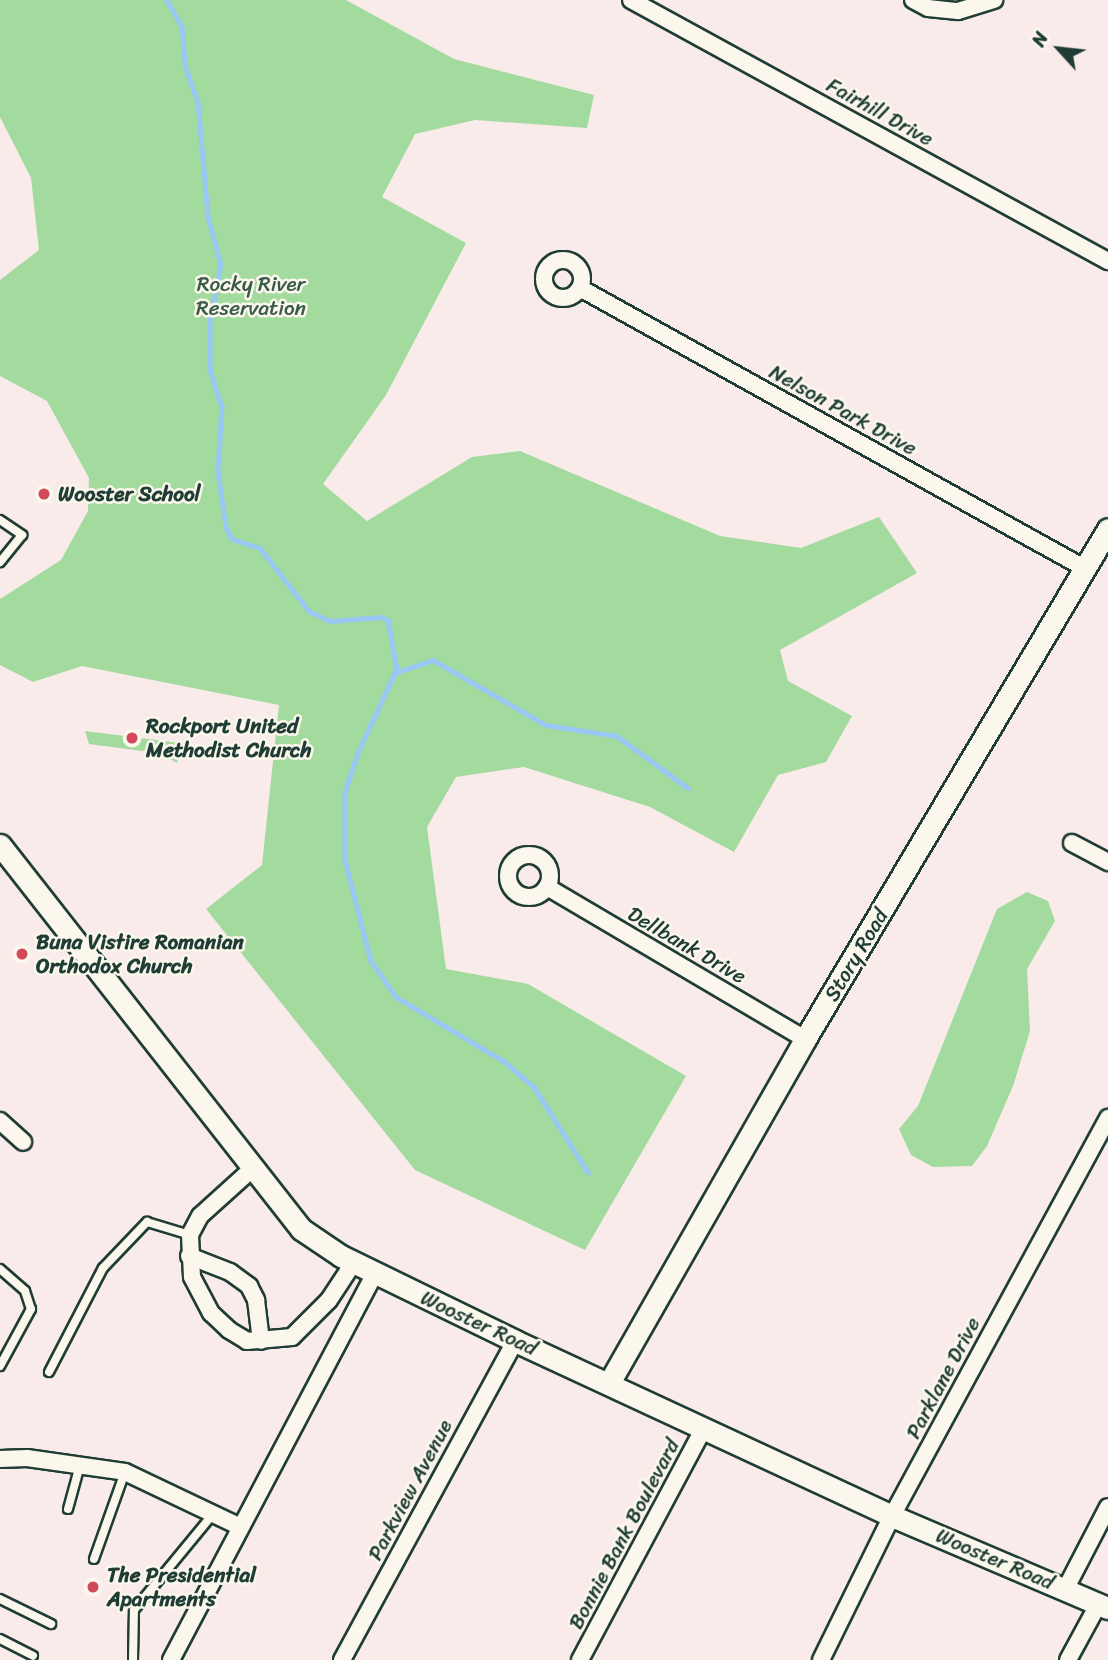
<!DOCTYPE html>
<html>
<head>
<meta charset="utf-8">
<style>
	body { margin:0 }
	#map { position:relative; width:1108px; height:1660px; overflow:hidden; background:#f9ebe9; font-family:Sriracha,sans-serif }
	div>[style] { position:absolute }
	.green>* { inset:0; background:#a3da9e }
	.stream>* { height:4.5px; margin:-2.25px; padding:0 2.25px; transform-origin:2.25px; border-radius:2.25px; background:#99c8f4 }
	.roads { filter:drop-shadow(2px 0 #1f3d34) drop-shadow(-2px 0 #1f3d34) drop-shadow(0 2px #1f3d34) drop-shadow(0 -2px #1f3d34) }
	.lane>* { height:8px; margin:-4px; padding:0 4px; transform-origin:4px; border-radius:4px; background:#fbf7ec }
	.street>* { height:16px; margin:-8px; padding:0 8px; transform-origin:8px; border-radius:8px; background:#fbf7ec }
	.street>.ring { margin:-8px; padding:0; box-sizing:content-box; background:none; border:16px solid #fbf7ec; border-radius:50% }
	.secondary>* { height:21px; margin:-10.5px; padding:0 10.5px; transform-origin:10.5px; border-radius:10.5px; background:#fbf7ec }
	.dots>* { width:19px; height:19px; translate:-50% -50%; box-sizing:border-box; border:4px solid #fbf7ec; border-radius:50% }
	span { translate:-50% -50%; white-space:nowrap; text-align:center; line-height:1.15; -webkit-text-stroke:5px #fbf7ec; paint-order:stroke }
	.street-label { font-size:21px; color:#1f3d34 }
	.park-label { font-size:21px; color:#395c49 }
	.poi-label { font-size:21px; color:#1f3d34; font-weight:700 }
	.left { translate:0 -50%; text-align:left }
	.north { position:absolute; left:1024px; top:14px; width:70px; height:70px; -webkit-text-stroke:5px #fbf7ec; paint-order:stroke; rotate:297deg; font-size:19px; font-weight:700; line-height:28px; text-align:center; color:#1f3d34 }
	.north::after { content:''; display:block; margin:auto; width:24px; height:32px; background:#1f3d34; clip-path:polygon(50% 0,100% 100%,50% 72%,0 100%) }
</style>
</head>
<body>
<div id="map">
	<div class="green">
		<div style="clip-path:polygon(0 0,346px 0,454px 59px,594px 95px,587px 128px,475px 120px,415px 134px,382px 197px,466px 243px,386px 395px,323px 484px,367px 521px,472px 457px,520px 451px,720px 536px,801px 548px,879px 517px,917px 573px,780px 650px,788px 681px,852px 716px,826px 762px,778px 775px,734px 852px,650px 807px,524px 767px,456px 777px,427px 827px,446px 969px,528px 984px,686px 1076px,585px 1250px,415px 1170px,206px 909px,262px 865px,279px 705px,82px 666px,33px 682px,0 665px,0 599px,61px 560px,88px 511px,89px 478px,47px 401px,0 376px,0 280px,39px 250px,31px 178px,0 117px)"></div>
		<div style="clip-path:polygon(85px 731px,180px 743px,177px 763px,152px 748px,142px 751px,89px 744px)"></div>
		<div style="clip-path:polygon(1027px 892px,1048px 901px,1055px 921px,1027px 969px,1030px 1031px,1013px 1086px,987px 1146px,972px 1166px,933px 1167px,911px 1155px,899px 1129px,918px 1106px,997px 909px)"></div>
	</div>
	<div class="stream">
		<div style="left:167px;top:0;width:31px;rotate:61deg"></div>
		<div style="left:182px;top:27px;width:38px;rotate:85deg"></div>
		<div style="left:185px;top:65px;width:39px;rotate:71deg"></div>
		<div style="left:198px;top:102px;width:115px;rotate:85deg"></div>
		<div style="left:208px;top:217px;width:50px;rotate:74.8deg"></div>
		<div style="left:221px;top:265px;width:59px;rotate:100.7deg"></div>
		<div style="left:210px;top:323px;width:47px;rotate:90deg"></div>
		<div style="left:210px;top:370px;width:38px;rotate:72deg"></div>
		<div style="left:222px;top:406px;width:66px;rotate:93.5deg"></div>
		<div style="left:218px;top:472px;width:56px;rotate:81.7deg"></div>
		<div style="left:226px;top:527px;width:13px;rotate:63deg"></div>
		<div style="left:232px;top:539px;width:29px;rotate:18deg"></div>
		<div style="left:260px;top:548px;width:80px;rotate:52.1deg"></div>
		<div style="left:309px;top:611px;width:23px;rotate:25deg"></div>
		<div style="left:330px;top:621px;width:51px;rotate:-4.5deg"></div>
		<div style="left:381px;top:617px;width:8px;rotate:23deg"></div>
		<div style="left:388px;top:620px;width:50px;rotate:79.6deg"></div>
		<div style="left:397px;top:669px;width:93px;rotate:114.9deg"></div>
		<div style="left:358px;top:753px;width:42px;rotate:108deg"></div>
		<div style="left:345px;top:793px;width:67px;rotate:90deg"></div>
		<div style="left:345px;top:860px;width:104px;rotate:75.6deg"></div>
		<div style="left:371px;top:961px;width:44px;rotate:55.2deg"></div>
		<div style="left:396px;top:997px;width:126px;rotate:30.7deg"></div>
		<div style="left:504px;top:1061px;width:40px;rotate:41deg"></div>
		<div style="left:534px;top:1087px;width:101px;rotate:57.6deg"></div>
		<div style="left:395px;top:673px;width:40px;rotate:-18.9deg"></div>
		<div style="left:433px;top:660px;width:130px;rotate:29.9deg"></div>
		<div style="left:546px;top:725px;width:72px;rotate:8.8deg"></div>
		<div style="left:617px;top:736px;width:88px;rotate:36.2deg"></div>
	</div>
	<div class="roads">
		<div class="lane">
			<div style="left:0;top:520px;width:27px;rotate:34deg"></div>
			<div style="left:22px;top:535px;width:35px;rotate:129deg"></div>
			<div style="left:0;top:1269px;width:33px;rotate:41deg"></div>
			<div style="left:25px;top:1291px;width:19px;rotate:72deg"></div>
			<div style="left:31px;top:1309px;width:65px;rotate:118.5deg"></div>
			<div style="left:49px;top:1372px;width:117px;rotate:-62.6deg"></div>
			<div style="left:103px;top:1268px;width:64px;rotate:-46.3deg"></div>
			<div style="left:147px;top:1222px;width:45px;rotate:16.8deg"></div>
			<div style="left:68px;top:1509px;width:46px;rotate:-74.7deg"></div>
			<div style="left:94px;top:1559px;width:92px;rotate:-70.4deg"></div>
			<div style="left:0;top:1599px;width:57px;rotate:26.1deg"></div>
			<div style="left:0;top:1639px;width:37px;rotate:27deg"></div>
			<div style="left:133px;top:1660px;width:50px;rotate:-88.9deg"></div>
			<div style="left:134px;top:1610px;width:124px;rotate:-50.5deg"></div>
		</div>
		<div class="street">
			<div style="left:631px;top:0;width:544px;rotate:28.69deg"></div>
			<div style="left:913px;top:0;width:17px;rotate:28deg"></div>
			<div style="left:928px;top:8px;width:30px;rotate:6deg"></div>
			<div style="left:958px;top:11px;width:38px;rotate:-17deg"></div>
			<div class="ring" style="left:544px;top:260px;width:22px;height:22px"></div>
			<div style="left:580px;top:288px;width:579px;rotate:29.04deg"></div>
			<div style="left:1072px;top:843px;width:41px;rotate:27.8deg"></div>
			<div class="ring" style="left:508px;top:855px;width:26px;height:26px"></div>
			<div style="left:547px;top:887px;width:299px;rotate:30.5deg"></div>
			<div style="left:0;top:1121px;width:31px;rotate:42deg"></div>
			<div style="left:252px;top:1169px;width:70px;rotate:137.9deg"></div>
			<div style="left:200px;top:1216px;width:21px;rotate:118deg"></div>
			<div style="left:190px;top:1235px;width:42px;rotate:87.3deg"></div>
			<div style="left:192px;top:1277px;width:41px;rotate:62.2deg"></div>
			<div style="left:211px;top:1313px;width:25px;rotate:43deg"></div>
			<div style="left:229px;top:1330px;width:21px;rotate:31deg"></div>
			<div style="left:247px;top:1341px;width:45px;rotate:-5.1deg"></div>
			<div style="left:292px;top:1337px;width:52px;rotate:-45deg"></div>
			<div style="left:329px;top:1300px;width:45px;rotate:-56.7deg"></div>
			<div style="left:189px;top:1256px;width:44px;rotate:21.3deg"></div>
			<div style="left:230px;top:1272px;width:24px;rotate:36deg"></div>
			<div style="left:249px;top:1286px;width:16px;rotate:63deg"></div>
			<div style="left:256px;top:1300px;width:41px;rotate:83deg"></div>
			<div style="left:0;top:1459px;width:27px;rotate:-2deg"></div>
			<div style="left:27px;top:1458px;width:99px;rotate:8.1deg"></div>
			<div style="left:125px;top:1472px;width:128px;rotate:25.4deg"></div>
			<div style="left:1066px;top:1588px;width:91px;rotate:-62.6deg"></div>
			<div style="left:171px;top:1660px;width:437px;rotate:-62.2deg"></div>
			<div style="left:342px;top:1660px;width:363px;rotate:-61.5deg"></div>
			<div style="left:580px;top:1660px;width:263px;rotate:-61.9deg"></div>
			<div style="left:821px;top:1660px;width:161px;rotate:-63.8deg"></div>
			<div style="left:892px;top:1516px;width:453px;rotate:-61.5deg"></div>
			<div style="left:1068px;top:1660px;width:65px;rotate:-61.5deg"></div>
		</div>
		<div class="secondary">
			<div style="left:0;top:845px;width:488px;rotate:51.9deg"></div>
			<div style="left:301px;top:1229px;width:48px;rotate:34deg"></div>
			<div style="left:341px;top:1256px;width:194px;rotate:26deg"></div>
			<div style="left:515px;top:1341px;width:416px;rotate:24.9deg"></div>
			<div style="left:892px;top:1516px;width:235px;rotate:23.1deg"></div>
			<div style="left:609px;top:1383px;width:396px;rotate:-60.3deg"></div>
			<div style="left:805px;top:1039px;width:593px;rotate:-59.28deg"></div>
		</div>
	</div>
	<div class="dots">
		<div style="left:44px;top:494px;background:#d1495b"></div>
		<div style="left:132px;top:738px;background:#d1495b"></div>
		<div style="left:22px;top:954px;background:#d1495b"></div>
		<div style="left:93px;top:1587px;background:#d1495b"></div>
	</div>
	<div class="street-label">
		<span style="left:880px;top:112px;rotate:29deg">Fairhill Drive</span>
		<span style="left:843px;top:410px;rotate:29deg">Nelson Park Drive</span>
		<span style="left:687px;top:945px;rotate:30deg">Dellbank Drive</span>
		<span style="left:856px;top:955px;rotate:-59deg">Story Road</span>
		<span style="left:479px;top:1323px;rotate:25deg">Wooster Road</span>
		<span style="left:943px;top:1378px;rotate:-62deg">Parklane Drive</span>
		<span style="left:410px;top:1490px;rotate:-62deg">Parkview Avenue</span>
		<span style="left:624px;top:1534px;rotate:-62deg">Bonnie Bank Boulevard</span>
		<span style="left:995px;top:1559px;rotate:23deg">Wooster Road</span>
	</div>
	<div class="park-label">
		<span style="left:251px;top:296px">Rocky River<br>Reservation</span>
	</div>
	<div class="poi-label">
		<span class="left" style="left:58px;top:494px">Wooster School</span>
		<span class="left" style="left:146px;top:738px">Rockport United<br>Methodist Church</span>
		<span class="left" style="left:36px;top:954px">Buna Vistire Romanian<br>Orthodox Church</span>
		<span class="left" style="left:107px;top:1587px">The Presidential<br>Apartments</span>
	</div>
	<div class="north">N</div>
</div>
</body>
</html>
